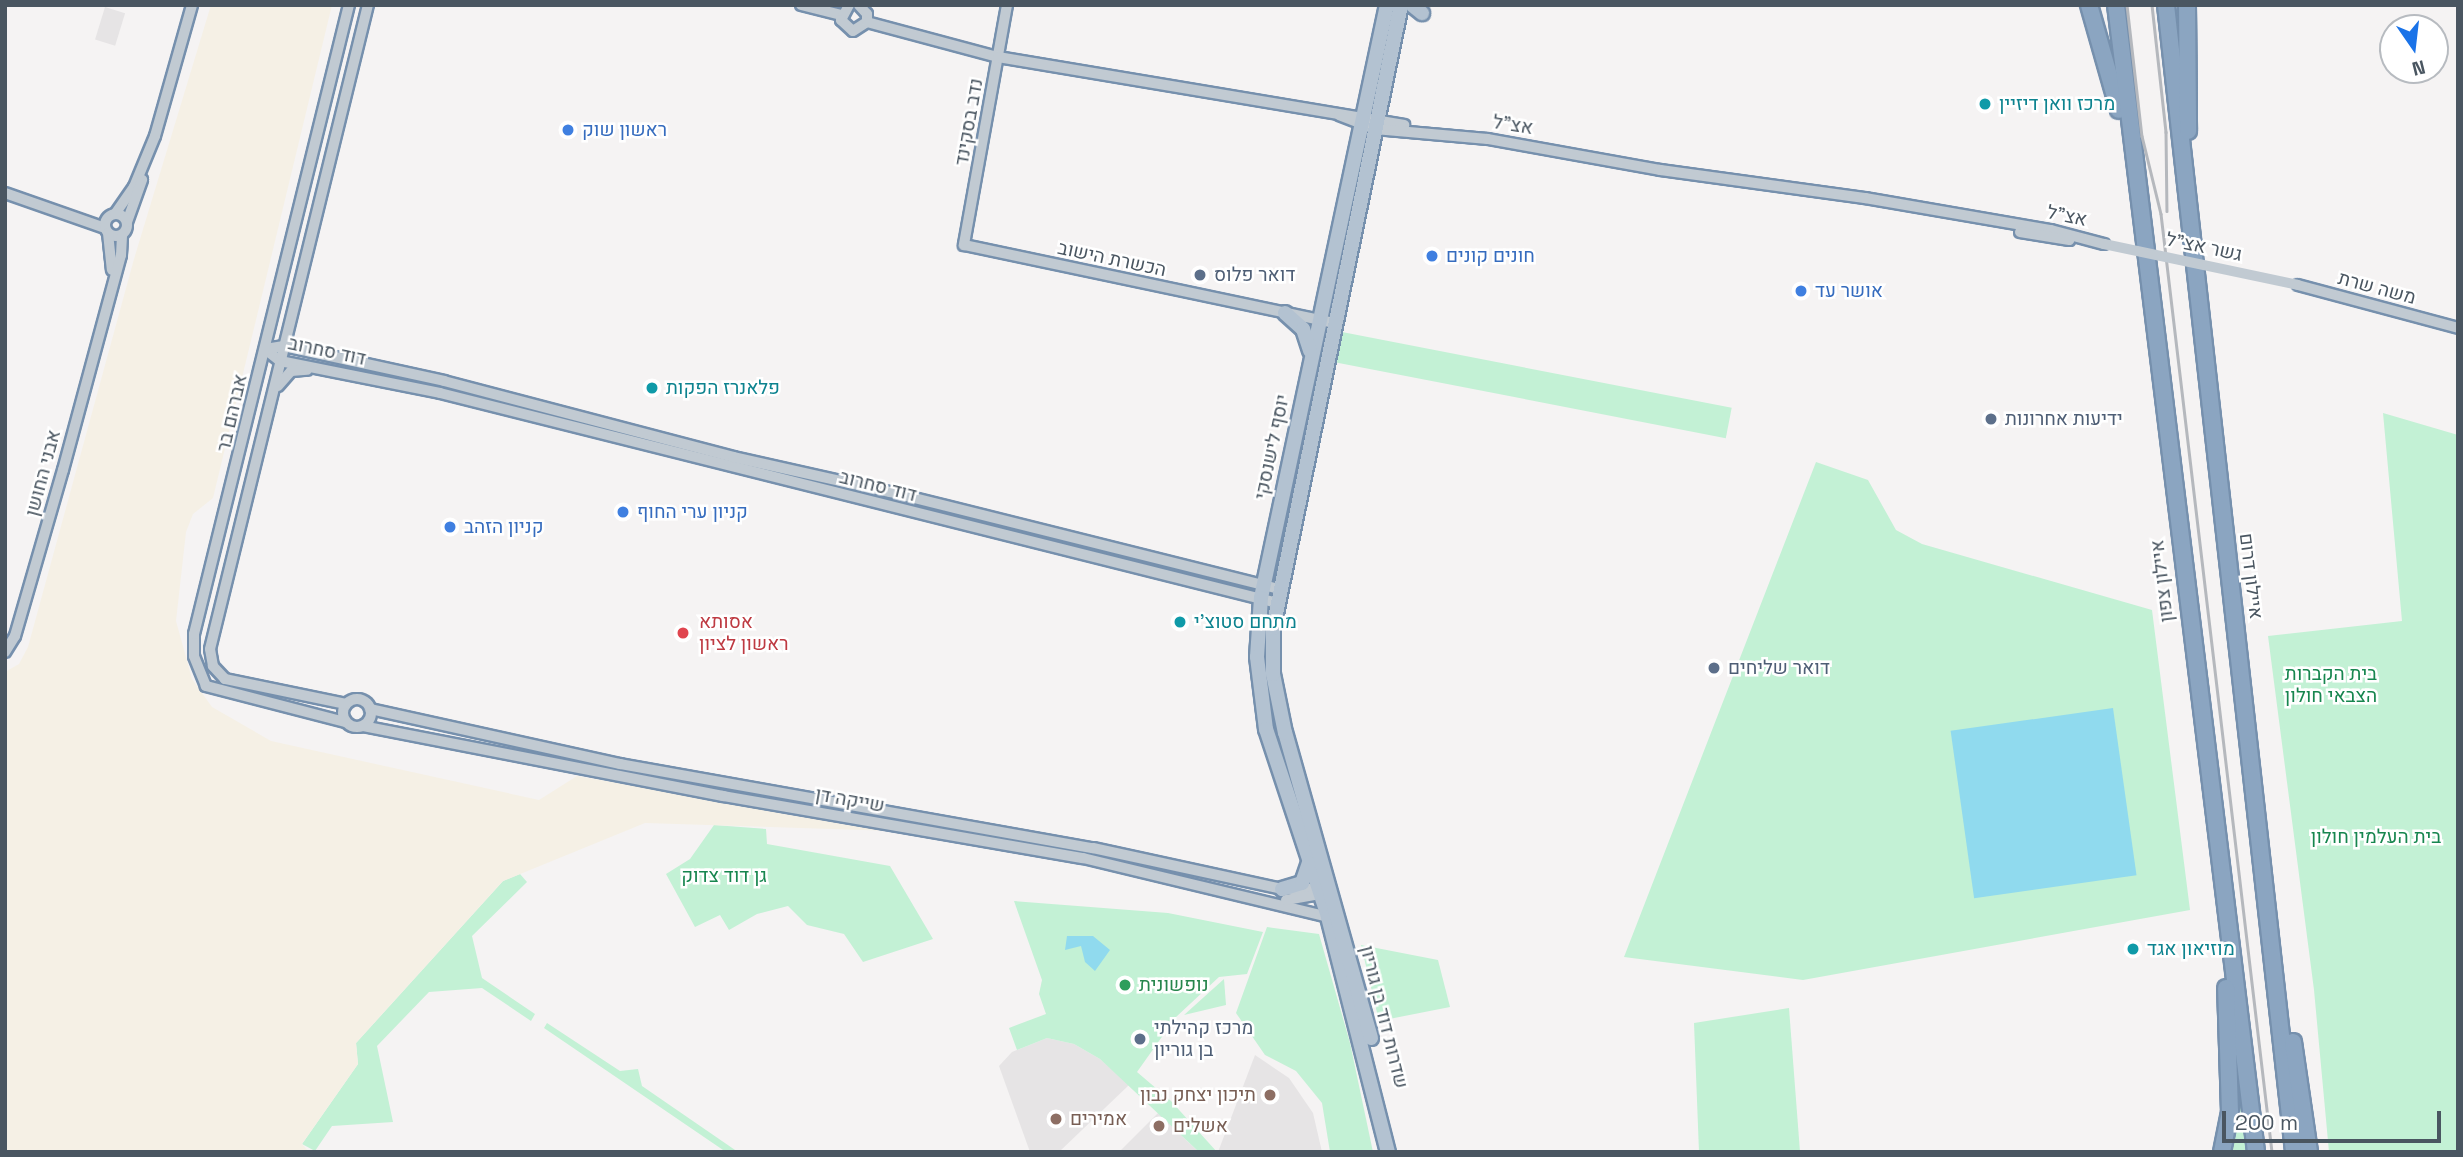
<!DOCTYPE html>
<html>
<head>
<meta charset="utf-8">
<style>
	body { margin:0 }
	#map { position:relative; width:2463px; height:1157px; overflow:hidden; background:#f5f3f3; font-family:"Space Grotesk",Heebo,sans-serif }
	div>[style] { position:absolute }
	.education>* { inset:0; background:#e6e4e5; transform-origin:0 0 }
	.green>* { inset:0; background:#c3f1d5; transform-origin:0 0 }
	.sand>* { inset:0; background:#f5f0e5 }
	.water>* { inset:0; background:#90daee; transform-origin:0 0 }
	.roads { filter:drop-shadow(2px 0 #7690ad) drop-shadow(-2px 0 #7690ad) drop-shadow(0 2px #7690ad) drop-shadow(0 -2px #7690ad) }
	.minor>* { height:10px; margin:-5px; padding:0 5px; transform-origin:5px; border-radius:5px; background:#c1cad2 }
	.minor>.ring { margin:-5px; padding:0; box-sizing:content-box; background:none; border:10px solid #c1cad2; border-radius:50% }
	.major>* { height:14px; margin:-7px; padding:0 7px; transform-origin:7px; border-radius:7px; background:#b3c2d1 }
	.highway>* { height:16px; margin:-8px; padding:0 8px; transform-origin:8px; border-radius:8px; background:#8ba5c1 }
	.rail>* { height:2.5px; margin:-1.25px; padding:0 1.25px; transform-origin:1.25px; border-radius:1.25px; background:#b5b8bd }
	.minor-bridge>* { height:10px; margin:-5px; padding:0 5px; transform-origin:5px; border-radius:5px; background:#c1cad2 }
	.dots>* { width:19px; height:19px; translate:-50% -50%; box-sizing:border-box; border:4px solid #fff; border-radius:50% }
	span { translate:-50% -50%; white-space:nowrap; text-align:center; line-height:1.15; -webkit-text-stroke:5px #fff; paint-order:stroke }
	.culture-label { font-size:19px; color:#0d838f }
	.left { translate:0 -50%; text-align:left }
	.street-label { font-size:19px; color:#4a5661 }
	.shop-label { font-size:19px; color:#366cbe }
	.service-label { font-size:19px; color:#4e5e75 }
	.health-label { font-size:19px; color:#be3a42 }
	.park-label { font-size:19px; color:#17864f }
	.leisure-label { font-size:19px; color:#27864d }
	.education-label { font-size:19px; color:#785e54 }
	.right { translate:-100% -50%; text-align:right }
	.frame { position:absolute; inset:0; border:7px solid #4a5661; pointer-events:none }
	.north { position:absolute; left:2379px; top:14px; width:70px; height:70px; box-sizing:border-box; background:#fff; border:2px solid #b7bbc0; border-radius:50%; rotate:166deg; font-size:19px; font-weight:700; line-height:28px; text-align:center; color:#4a5661 }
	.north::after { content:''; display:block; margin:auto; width:24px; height:32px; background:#1a73e8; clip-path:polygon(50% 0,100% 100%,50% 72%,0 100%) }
	.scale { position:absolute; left:2222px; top:1111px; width:219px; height:32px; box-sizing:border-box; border:4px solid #4a5661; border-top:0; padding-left:9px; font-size:21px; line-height:24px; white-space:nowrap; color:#4a5661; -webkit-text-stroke:5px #fff; paint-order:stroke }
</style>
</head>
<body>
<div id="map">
	<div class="education">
		<div style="left:105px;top:7px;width:21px;height:34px;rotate:17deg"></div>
		<div style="clip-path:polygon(1047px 1038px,1074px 1044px,1100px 1059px,1129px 1085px,1059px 1152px,1030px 1152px,999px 1066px,1012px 1052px)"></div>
		<div style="clip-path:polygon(1255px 1055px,1289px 1078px,1313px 1113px,1322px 1152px,1218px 1152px)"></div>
		<div style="clip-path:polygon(1159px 1112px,1187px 1141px,1199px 1152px,1119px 1152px)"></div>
	</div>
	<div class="green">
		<div style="left:1342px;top:332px;width:397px;height:31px;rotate:11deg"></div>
		<div style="clip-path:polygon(2383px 413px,2458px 435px,2458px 1152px,2329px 1152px,2314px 990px,2268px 636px,2402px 621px)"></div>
		<div style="clip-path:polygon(1816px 462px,1868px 480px,1896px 530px,1922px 544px,2152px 610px,2190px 910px,1803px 980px,1624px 957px)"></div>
		<div style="clip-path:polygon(714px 825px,766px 829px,767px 844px,890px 866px,933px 939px,863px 962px,844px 934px,807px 925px,788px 906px,757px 914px,729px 930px,720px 915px,695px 927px,666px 874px,690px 859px)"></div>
		<div style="clip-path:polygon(520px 874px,527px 882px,472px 936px,482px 978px,535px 1014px,531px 1021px,482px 988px,429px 992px,377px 1046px,393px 1122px,332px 1126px,315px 1151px,302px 1144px,358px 1064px,356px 1043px,503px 881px)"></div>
		<div style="clip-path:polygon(1014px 901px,1168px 913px,1263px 932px,1247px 974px,1219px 977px,1176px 1017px,1137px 1072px,1171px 1101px,1217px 1152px,1199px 1152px,1100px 1059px,1074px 1044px,1047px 1038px,1017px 1050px,1009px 1028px,1046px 1014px,1039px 994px,1042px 980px)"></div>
		<div style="clip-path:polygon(1267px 927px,1319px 934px,1350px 1043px,1373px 1152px,1330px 1152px,1322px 1103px,1296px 1071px,1265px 1055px,1236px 1013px)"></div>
		<div style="clip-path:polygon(1361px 945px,1438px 960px,1450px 1007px,1379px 1021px)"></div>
		<div style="clip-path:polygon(1224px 979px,1226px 1005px,1184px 1015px)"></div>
		<div style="clip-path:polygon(1789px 1008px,1800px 1152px,1699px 1152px,1694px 1023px)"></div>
		<div style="clip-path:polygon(547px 1023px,620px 1071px,638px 1069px,642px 1086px,738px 1152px,726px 1152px,544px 1028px)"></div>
		<div style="clip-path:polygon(2237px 1064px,2246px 1152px,2230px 1152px)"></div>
	</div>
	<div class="sand">
		<div style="clip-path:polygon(211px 5px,332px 5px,213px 498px,193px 514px,186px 532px,176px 621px,192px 679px,212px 707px,271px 741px,539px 800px,577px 776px,894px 831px,645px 823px,503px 881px,356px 1043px,358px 1064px,302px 1144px,309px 1152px,5px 1152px,5px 672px,19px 664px,28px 647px,134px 259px)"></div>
	</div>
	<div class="water">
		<div style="left:2113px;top:708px;width:169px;height:164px;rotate:82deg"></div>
		<div style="clip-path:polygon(1067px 936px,1093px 936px,1110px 950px,1095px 971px,1085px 962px,1081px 946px,1065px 950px)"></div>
	</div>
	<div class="roads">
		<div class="minor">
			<div style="left:801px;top:5px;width:41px;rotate:14deg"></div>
			<div style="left:849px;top:5px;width:17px;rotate:118deg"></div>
			<div style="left:841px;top:20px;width:16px;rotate:43deg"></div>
			<div style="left:853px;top:31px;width:17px;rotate:-33deg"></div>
			<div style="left:867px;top:22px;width:8px;rotate:-90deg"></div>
			<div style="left:867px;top:14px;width:12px;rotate:-132deg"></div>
			<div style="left:1007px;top:5px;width:244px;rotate:100.2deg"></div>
			<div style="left:964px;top:245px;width:379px;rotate:11.9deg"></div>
			<div style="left:867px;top:22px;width:136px;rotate:15deg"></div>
			<div style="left:998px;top:57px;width:412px;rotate:9.5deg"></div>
			<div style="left:1339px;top:115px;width:39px;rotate:21deg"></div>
			<div style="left:1375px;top:129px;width:113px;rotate:5.1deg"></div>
			<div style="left:1488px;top:139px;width:175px;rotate:10.2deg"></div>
			<div style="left:1660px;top:170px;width:207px;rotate:7.8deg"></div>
			<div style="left:1865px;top:198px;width:189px;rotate:9.8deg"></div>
			<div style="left:2051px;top:230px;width:55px;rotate:14.8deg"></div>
			<div style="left:5px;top:193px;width:106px;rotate:19.3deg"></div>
			<div class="ring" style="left:105px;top:214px;width:12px;height:12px"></div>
			<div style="left:115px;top:214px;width:33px;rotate:-55deg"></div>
			<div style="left:134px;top:187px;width:55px;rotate:-67.6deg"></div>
			<div style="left:155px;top:136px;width:136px;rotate:-74.2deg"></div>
			<div style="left:127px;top:222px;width:45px;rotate:-70.3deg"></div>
			<div style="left:2020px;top:232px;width:50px;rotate:9.3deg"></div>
			<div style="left:108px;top:233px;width:37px;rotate:84deg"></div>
			<div style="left:2298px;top:285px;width:166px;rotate:15deg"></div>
			<div style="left:265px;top:349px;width:19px;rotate:39deg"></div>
			<div style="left:280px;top:361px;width:163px;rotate:11.3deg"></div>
			<div style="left:440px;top:393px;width:863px;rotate:14.08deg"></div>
			<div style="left:265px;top:349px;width:19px;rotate:-9deg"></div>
			<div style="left:284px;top:346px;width:164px;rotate:12.3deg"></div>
			<div style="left:444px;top:381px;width:299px;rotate:14.7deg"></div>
			<div style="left:733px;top:457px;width:161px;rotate:12.6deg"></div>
			<div style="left:890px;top:492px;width:402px;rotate:14deg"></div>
			<div style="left:278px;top:386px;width:20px;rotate:-49deg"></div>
			<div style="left:291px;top:371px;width:16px;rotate:-4deg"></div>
			<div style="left:5px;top:652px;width:19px;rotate:-58deg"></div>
			<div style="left:15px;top:636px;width:173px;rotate:-73.9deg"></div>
			<div style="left:63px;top:470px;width:223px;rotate:-74.9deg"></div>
			<div style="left:121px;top:255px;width:20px;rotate:-87deg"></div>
			<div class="ring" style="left:343px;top:699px;width:18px;height:18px"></div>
			<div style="left:346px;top:704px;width:124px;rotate:-168.3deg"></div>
			<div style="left:225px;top:679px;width:18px;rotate:-133deg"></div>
			<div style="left:213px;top:666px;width:17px;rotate:-100deg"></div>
			<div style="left:210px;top:649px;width:663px;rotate:-76.22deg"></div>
			<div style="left:370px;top:709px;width:256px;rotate:12.4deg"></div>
			<div style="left:620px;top:764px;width:480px;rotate:10.1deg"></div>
			<div style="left:1093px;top:848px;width:193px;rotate:12.2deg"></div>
			<div style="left:1282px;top:889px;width:41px"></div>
			<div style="left:345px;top:722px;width:144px;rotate:-165.5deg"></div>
			<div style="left:206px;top:686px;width:32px;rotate:-112deg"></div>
			<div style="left:194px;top:656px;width:22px;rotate:-90deg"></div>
			<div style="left:194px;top:634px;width:648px;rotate:-76.16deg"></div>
			<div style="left:363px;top:726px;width:367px;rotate:11deg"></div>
			<div style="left:723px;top:796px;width:365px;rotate:9.8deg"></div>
			<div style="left:1083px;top:858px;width:252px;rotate:13.5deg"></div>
			<div style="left:1286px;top:900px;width:40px;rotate:-10deg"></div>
		</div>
		<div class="major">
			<div style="left:1387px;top:5px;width:606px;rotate:102deg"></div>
			<div style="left:1261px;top:598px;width:59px;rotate:93.9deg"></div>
			<div style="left:1257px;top:657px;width:73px;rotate:82.9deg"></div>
			<div style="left:1266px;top:729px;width:198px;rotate:71.7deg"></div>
			<div style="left:1328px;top:917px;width:243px;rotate:75.7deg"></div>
			<div style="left:1412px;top:5px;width:13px;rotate:39deg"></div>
			<div style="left:1285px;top:313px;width:24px;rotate:42deg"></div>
			<div style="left:1303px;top:329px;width:23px;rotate:72deg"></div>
			<div style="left:1282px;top:889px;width:21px;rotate:-17deg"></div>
			<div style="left:1302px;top:883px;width:21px;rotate:-71deg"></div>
			<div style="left:1371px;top:1038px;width:317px;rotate:-105.7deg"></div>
			<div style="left:1285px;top:733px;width:60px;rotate:-101.5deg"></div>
			<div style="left:1273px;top:674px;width:46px;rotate:-90deg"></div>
			<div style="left:1273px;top:628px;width:636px;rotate:-78.39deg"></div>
		</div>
		<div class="highway">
			<div style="left:2089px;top:5px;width:109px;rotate:74.1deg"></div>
			<div style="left:2116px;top:5px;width:1156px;rotate:83.04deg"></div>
			<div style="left:2166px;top:5px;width:1154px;rotate:83.63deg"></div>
			<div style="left:2187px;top:5px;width:126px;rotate:89.5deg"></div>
			<div style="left:2293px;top:1042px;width:111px;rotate:81.7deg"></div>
			<div style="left:2222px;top:1152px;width:41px;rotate:-78.7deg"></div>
			<div style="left:2230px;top:1112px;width:124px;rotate:-91.8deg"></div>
		</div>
	</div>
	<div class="rail">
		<div style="left:2127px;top:5px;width:132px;rotate:83.5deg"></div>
		<div style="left:2142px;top:136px;width:80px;rotate:76.3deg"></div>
		<div style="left:2161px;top:214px;width:945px;rotate:83.25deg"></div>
		<div style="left:2152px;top:5px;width:128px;rotate:83.7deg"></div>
		<div style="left:2166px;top:132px;width:79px;rotate:89.3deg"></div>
	</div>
	<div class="minor-bridge">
		<div style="left:2104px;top:244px;width:198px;rotate:11.9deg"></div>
	</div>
	<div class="dots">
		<div style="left:1985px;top:104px;background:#0f9aa8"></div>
		<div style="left:568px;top:130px;background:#3f7fe0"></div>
		<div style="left:1432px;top:256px;background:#3f7fe0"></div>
		<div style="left:1200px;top:275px;background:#5c6f8a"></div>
		<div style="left:1801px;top:291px;background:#3f7fe0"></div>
		<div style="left:652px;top:388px;background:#0f9aa8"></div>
		<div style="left:1991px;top:419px;background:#5c6f8a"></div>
		<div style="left:623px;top:512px;background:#3f7fe0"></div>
		<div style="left:450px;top:527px;background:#3f7fe0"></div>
		<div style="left:1180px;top:622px;background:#0f9aa8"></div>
		<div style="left:683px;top:633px;background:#e0444e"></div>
		<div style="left:1714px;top:668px;background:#5c6f8a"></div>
		<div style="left:2133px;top:949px;background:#0f9aa8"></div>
		<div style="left:1125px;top:985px;background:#2e9e5b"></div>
		<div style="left:1140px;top:1039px;background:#5c6f8a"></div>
		<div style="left:1270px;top:1095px;background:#8d6e63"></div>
		<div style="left:1056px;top:1119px;background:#8d6e63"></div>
		<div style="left:1159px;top:1126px;background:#8d6e63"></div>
	</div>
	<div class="culture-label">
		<span class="left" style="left:1999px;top:104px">מרכז וואן דיזיין</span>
		<span class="left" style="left:666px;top:388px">פלאנרז הפקות</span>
		<span class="left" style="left:1194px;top:622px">מתחם סטוצ'י</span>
		<span class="left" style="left:2147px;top:949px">מוזיאון אגד</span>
	</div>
	<div class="street-label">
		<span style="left:969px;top:122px;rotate:-80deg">נדב בסקינד</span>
		<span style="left:1513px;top:125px;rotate:9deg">אצ"ל</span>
		<span style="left:2067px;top:216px;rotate:12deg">אצ"ל</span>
		<span style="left:2204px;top:247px;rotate:12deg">גשר אצ"ל</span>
		<span style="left:1112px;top:259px;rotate:12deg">הכשרת הישוב</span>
		<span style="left:2377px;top:288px;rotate:15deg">משה שרת</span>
		<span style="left:327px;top:351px;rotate:12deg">דוד סחרוב</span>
		<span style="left:232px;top:413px;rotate:-77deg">אברהם בר</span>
		<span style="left:1272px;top:447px;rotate:-78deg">יוסף לישנסקי</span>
		<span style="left:43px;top:473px;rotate:-75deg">אבני החושן</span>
		<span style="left:878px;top:486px;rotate:14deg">דוד סחרוב</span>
		<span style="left:2251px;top:576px;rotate:83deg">איילון דרום</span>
		<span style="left:2162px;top:581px;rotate:-97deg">איילון צפון</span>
		<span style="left:850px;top:800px;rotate:10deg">שייקה דן</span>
		<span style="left:1384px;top:1017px;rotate:76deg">שדרות דוד בן גוריון</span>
	</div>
	<div class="shop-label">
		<span class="left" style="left:582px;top:130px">ראשון שוק</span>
		<span class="left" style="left:1446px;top:256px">חונים קונים</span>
		<span class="left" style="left:1815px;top:291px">אושר עד</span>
		<span class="left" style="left:637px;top:512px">קניון ערי החוף</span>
		<span class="left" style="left:464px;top:527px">קניון הזהב</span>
	</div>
	<div class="service-label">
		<span class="left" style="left:1214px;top:275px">דואר פלוס</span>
		<span class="left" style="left:2005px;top:419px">ידיעות אחרונות</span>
		<span class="left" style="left:1728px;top:668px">דואר שליחים</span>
		<span class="left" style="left:1154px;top:1039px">מרכז קהילתי<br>בן גוריון</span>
	</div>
	<div class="health-label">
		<span class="left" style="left:699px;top:633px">אסותא<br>ראשון לציון</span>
	</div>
	<div class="park-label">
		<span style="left:2331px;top:685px">בית הקברות<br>הצבאי חולון</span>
		<span style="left:2376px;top:837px">בית העלמין חולון</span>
		<span style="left:724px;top:876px">גן דוד צדוק</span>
	</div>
	<div class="leisure-label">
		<span class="left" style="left:1139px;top:985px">נופשונית</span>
	</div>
	<div class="education-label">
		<span class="right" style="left:1256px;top:1095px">תיכון יצחק נבון</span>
		<span class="left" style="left:1070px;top:1119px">אמירים</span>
		<span class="left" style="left:1173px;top:1126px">אשלים</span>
	</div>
	<div class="frame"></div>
	<div class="north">N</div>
	<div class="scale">200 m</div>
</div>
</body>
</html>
